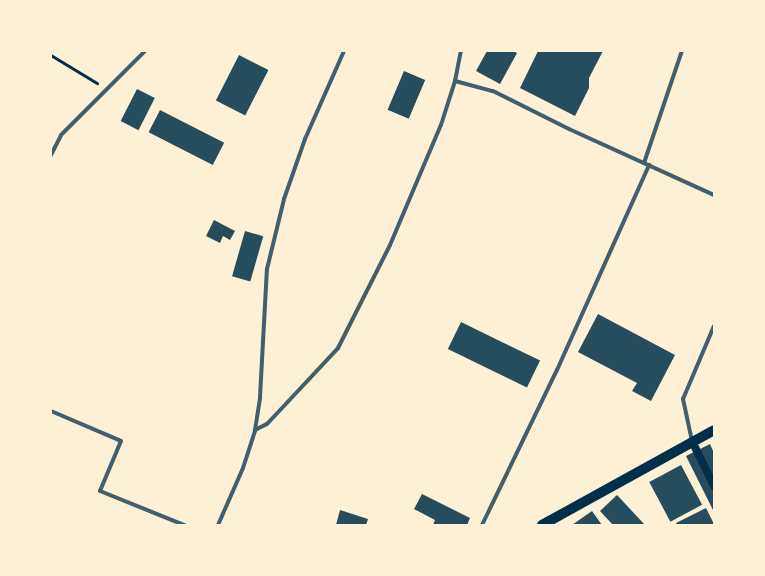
<!DOCTYPE html>
<html>
<head>
<meta charset="utf-8">
<style>
	body { margin:0 }
	#map { position:relative; width:765px; height:576px; overflow:hidden; background:#fdf0d5; font-family:Quicksand,sans-serif }
	div>[style] { position:absolute }
	.building>* { inset:0; background:#264d5e; transform-origin:0 0 }
	.path>* { height:2.5px; margin:-1.25px; padding:0 1.25px; transform-origin:1.25px; border-radius:1.25px; background:#003049 }
	.minor>* { height:4px; margin:-2px; padding:0 2px; transform-origin:2px; border-radius:2px; background:#3f606c }
	.secondary>* { height:8px; margin:-4px; padding:0 4px; transform-origin:4px; border-radius:4px; background:#003049 }
	.primary>* { height:10px; margin:-5px; padding:0 5px; transform-origin:5px; border-radius:5px; background:#003049 }
	span { translate:-50% -50%; white-space:nowrap; text-align:center; line-height:1.15; -webkit-text-stroke:3px #fdf0d5; paint-order:stroke }
	.frame { position:absolute; inset:0; border:52px solid #fdf0d5; pointer-events:none }
</style>
</head>
<body>
<div id="map">
	<div class="building">
		<div style="clip-path:polygon(487px 51px,513px 51px,517px 53px,500px 84px,476px 71px)"></div>
		<div style="clip-path:polygon(538px 51px,603px 51px,589px 78px,589px 88px,575px 116px,520px 88px)"></div>
		<div style="left:239px;top:55px;width:33px;height:51px;rotate:27deg"></div>
		<div style="left:404px;top:71px;width:23px;height:42px;rotate:23deg"></div>
		<div style="left:137px;top:89px;width:20px;height:36px;rotate:27deg"></div>
		<div style="left:160px;top:110px;width:72px;height:25px;rotate:27deg"></div>
		<div style="clip-path:polygon(214px 220px,235px 231px,230px 240px,223px 236px,220px 243px,206px 236px)"></div>
		<div style="left:245px;top:231px;width:19px;height:47px;rotate:16deg"></div>
		<div style="clip-path:polygon(598px 314px,675px 355px,651px 401px,632px 391px,637px 383px,578px 352px)"></div>
		<div style="left:461px;top:322px;width:88px;height:30px;rotate:26deg"></div>
		<div style="clip-path:polygon(710px 444px,714px 453px,714px 512px,686px 456px)"></div>
		<div style="left:681px;top:465px;width:45px;height:36px;rotate:62deg"></div>
		<div style="clip-path:polygon(422px 494px,470px 518px,467px 525px,433px 525px,435px 520px,414px 509px)"></div>
		<div style="clip-path:polygon(617px 495px,645px 525px,613px 525px,600px 511px)"></div>
		<div style="clip-path:polygon(706px 508px,714px 524px,677px 525px,676px 523px)"></div>
		<div style="clip-path:polygon(340px 510px,368px 519px,366px 525px,336px 525px)"></div>
		<div style="clip-path:polygon(592px 511px,602px 525px,572px 525px)"></div>
	</div>
	<div class="path">
		<div style="left:51px;top:55px;width:54px;rotate:31.3deg"></div>
	</div>
	<div class="minor">
		<div style="left:455px;top:81px;width:39px;rotate:15deg"></div>
		<div style="left:493px;top:91px;width:85px;rotate:26.6deg"></div>
		<div style="left:569px;top:129px;width:159px;rotate:24.5deg"></div>
		<div style="left:51px;top:155px;width:22px;rotate:-63deg"></div>
		<div style="left:61px;top:135px;width:119px;rotate:-45deg"></div>
		<div style="left:644px;top:163px;width:118px;rotate:-71.3deg"></div>
		<div style="left:51px;top:411px;width:76px;rotate:23.2deg"></div>
		<div style="left:121px;top:441px;width:54px;rotate:112.8deg"></div>
		<div style="left:100px;top:491px;width:91px;rotate:22deg"></div>
		<div style="left:255px;top:430px;width:13px;rotate:-27deg"></div>
		<div style="left:267px;top:424px;width:104px;rotate:-46.9deg"></div>
		<div style="left:338px;top:348px;width:115px;rotate:-63.2deg"></div>
		<div style="left:390px;top:245px;width:130px;rotate:-67deg"></div>
		<div style="left:441px;top:125px;width:46px;rotate:-72.3deg"></div>
		<div style="left:455px;top:81px;width:31px;rotate:-79deg"></div>
		<div style="left:692px;top:441px;width:43px;rotate:-102.1deg"></div>
		<div style="left:683px;top:399px;width:79px;rotate:-67deg"></div>
		<div style="left:218px;top:525px;width:62px;rotate:-66.3deg"></div>
		<div style="left:243px;top:468px;width:40px;rotate:-72deg"></div>
		<div style="left:255px;top:430px;width:33px;rotate:-81deg"></div>
		<div style="left:260px;top:397px;width:128px;rotate:-86.9deg"></div>
		<div style="left:267px;top:269px;width:72px;rotate:-76.3deg"></div>
		<div style="left:284px;top:199px;width:64px;rotate:-70.7deg"></div>
		<div style="left:305px;top:139px;width:96px;rotate:-66.1deg"></div>
		<div style="left:482px;top:525px;width:172px;rotate:-64.2deg"></div>
		<div style="left:557px;top:370px;width:225px;rotate:-65.8deg"></div>
	</div>
	<div class="secondary">
		<div style="left:692px;top:441px;width:50px;rotate:63.9deg"></div>
	</div>
	<div class="primary">
		<div style="left:542px;top:525px;width:196px;rotate:-28.9deg"></div>
	</div>
	<div class="frame"></div>
</div>
</body>
</html>
